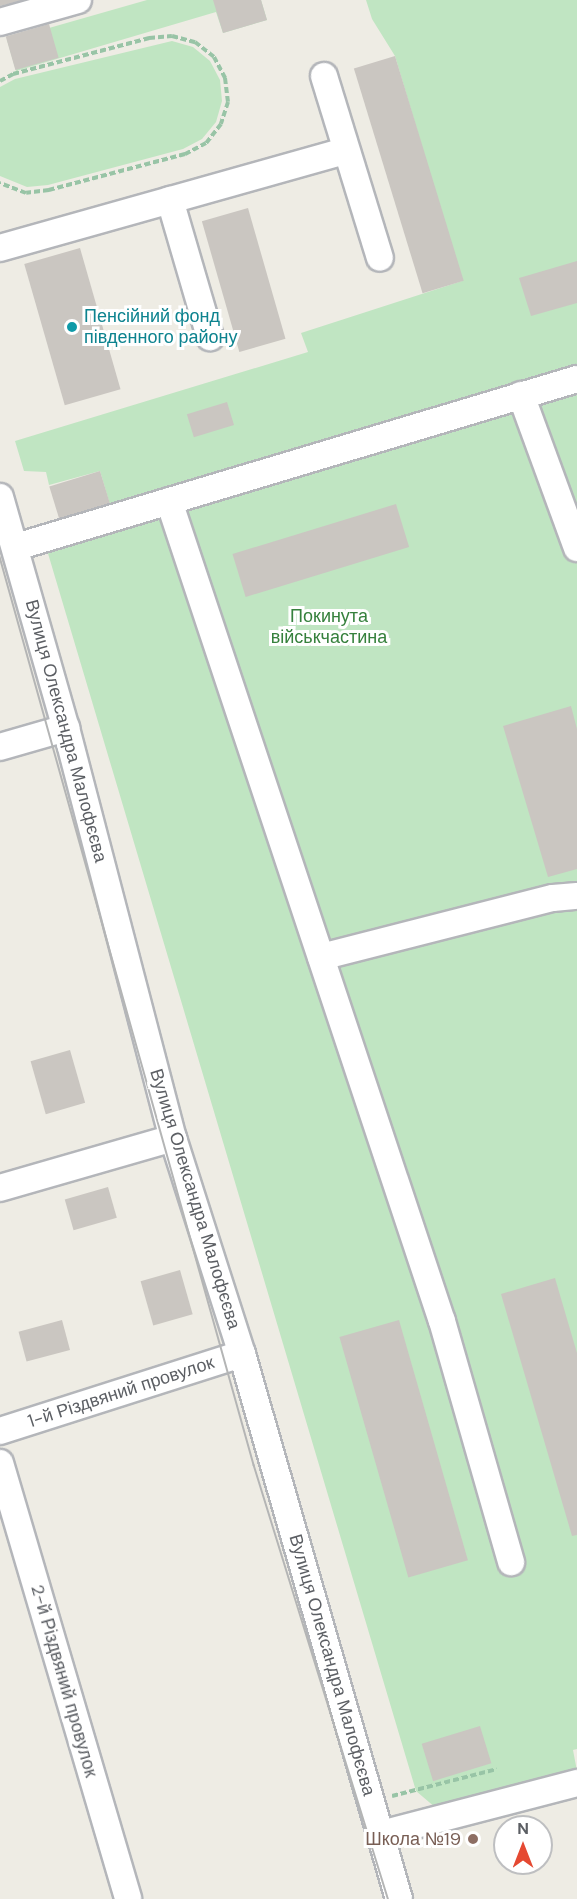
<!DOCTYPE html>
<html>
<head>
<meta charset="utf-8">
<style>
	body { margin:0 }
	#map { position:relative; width:577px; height:1899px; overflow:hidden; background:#eeece4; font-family:"DM Sans",sans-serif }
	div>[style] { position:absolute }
	.green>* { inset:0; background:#c0e5c2 }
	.building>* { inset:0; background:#cac6c1; transform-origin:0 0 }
	.path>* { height:4px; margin-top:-2px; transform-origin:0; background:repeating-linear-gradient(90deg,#98c4a6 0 6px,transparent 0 9px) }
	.roads { filter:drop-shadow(2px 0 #b4b6ba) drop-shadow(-2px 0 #b4b6ba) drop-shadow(0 2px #b4b6ba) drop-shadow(0 -2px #b4b6ba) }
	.minor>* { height:26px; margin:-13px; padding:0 13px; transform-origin:13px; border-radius:13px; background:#fff }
	.tram>* { height:1.5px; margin:-0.75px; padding:0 0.75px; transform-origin:0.75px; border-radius:0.75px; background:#b4b5b5 }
	.dots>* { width:16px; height:16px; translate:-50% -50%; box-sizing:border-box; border:3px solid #fff; border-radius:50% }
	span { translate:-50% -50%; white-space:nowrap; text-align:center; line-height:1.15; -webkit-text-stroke:6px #fff; paint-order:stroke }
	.culture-label { font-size:18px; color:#0d838f }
	.left { translate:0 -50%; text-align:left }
	.park-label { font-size:18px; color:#36813d }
	.street-label { font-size:18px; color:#5c5f64 }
	.education-label { font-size:18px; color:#785e54 }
	.right { translate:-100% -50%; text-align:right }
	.north { position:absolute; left:493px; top:1815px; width:60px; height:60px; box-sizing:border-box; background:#fff; border:2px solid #bebfc1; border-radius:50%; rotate:0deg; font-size:16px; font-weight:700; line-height:24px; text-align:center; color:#5c5f64 }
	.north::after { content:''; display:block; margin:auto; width:21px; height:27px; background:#e54932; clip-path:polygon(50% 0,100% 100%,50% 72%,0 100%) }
</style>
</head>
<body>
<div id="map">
	<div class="green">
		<div style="clip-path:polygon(147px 0,261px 0,267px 20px,223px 33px,216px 12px,16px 71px,7px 40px)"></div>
		<div style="clip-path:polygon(366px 0,577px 0,577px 1749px,573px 1750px,577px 1771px,436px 1808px,416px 1791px,44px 540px,111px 508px,100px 471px,49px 485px,46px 472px,24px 471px,15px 441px,308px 352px,301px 333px,462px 281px,395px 56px,372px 19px)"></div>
		<div style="clip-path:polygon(172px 41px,193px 47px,210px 61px,220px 80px,222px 101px,216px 122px,202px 139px,183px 149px,48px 185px,27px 187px,0 176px,0 87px,15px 79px)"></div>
	</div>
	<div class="building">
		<div style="clip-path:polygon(0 0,23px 0,0 6px)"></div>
		<div style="clip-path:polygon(213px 0,261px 0,267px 20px,223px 33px)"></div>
		<div style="left:49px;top:24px;width:35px;height:45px;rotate:74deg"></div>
		<div style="left:395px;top:56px;width:235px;height:43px;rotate:73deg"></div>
		<div style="left:248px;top:208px;width:136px;height:48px;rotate:74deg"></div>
		<div style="left:80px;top:248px;width:147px;height:58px;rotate:74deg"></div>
		<div style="clip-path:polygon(577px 261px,577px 303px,531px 316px,519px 278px)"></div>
		<div style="left:227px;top:402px;width:24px;height:42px;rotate:73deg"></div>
		<div style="left:100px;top:471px;width:34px;height:53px;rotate:73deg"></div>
		<div style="left:396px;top:504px;width:45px;height:171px;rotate:73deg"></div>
		<div style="clip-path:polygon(571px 706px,577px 729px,577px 869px,548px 877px,503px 726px)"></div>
		<div style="left:70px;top:1050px;width:55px;height:41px;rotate:74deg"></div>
		<div style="left:108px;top:1187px;width:32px;height:45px;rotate:74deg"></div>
		<div style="left:180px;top:1270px;width:46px;height:41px;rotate:74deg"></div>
		<div style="clip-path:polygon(555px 1278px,577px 1353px,577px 1535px,572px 1536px,501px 1294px)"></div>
		<div style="left:62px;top:1320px;width:31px;height:45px;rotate:75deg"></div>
		<div style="left:399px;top:1320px;width:250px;height:62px;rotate:74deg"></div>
		<div style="left:480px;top:1726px;width:39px;height:61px;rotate:73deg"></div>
	</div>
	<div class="path">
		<div style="left:0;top:81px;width:15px;rotate:-28deg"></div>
		<div style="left:13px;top:74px;width:141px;rotate:-14.8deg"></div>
		<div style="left:149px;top:38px;width:23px;rotate:-5deg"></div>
		<div style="left:172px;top:36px;width:24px;rotate:15deg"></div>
		<div style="left:195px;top:42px;width:24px;rotate:38deg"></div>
		<div style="left:214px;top:57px;width:24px;rotate:62deg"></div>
		<div style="left:225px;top:78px;width:24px;rotate:83deg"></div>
		<div style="left:228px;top:102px;width:23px;rotate:108deg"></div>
		<div style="left:221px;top:124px;width:24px;rotate:128deg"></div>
		<div style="left:206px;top:143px;width:24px;rotate:152deg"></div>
		<div style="left:185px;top:154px;width:141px;rotate:165.2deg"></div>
		<div style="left:49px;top:190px;width:23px;rotate:173deg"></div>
		<div style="left:26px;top:193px;width:28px;rotate:-159deg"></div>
		<div style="left:392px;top:1796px;width:108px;rotate:-14.4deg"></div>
	</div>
	<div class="roads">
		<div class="minor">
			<div style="left:0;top:22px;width:81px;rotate:-15.8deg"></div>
			<div style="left:324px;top:76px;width:190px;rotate:72.9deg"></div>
			<div style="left:170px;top:200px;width:143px;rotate:73.7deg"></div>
			<div style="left:0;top:248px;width:358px;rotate:-15.7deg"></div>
			<div style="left:521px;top:395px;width:163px;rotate:69.9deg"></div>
			<div style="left:0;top:497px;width:240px;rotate:74.1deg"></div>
			<div style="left:66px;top:728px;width:424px;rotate:75.4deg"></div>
			<div style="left:173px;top:1138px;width:227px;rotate:72.3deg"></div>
			<div style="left:242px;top:1354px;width:567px;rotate:73.93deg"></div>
			<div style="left:169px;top:501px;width:864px;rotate:71.59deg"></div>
			<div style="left:442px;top:1321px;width:251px;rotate:74deg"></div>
			<div style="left:16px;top:547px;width:586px;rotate:-16.67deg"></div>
			<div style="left:0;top:747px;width:69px;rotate:-16.1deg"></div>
			<div style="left:321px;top:957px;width:239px;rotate:-14.3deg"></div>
			<div style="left:553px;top:898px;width:24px;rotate:-5deg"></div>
			<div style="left:0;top:1188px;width:180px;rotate:-16.1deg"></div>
			<div style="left:0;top:1431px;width:254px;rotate:-17.7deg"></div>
			<div style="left:0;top:1463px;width:454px;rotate:73.6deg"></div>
			<div style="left:381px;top:1834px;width:203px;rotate:-14.6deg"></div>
		</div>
	</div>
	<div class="tram">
		<div style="left:0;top:557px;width:943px;rotate:74.37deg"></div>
		<div style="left:254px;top:1465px;width:454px;rotate:72.8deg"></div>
	</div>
	<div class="dots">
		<div style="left:72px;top:327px;background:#0f9aa8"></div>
		<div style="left:473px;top:1839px;background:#8d6e63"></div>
	</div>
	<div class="culture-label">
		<span class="left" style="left:84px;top:327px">Пенсійний фонд<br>південного району</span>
	</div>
	<div class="park-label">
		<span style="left:329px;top:627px">Покинута<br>військчастина</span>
	</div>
	<div class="street-label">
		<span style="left:66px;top:731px;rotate:75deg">Вулиця Олександра Малофєєва</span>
		<span style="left:195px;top:1199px;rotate:73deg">Вулиця Олександра Малофєєва</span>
		<span style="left:121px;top:1392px;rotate:-18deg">1-й Різдвяний провулок</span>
		<span style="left:332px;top:1665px;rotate:74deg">Вулиця Олександра Малофєєва</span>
		<span style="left:64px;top:1681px;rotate:74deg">2-й Різдвяний провулок</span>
	</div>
	<div class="education-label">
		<span class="right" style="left:461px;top:1839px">Школа №19</span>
	</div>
	<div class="north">N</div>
</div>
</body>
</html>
